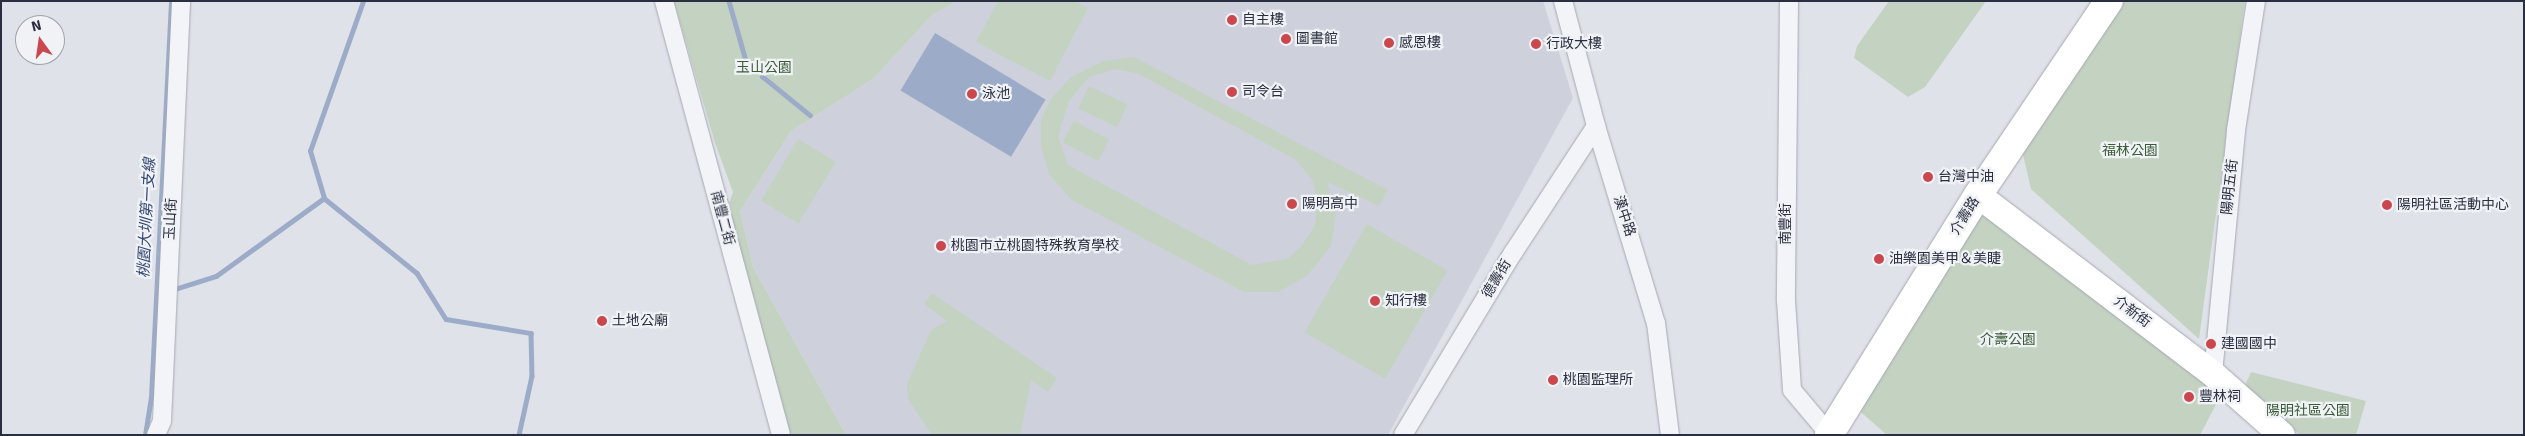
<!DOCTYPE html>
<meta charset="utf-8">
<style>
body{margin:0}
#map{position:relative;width:2525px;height:436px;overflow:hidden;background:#e0e2e9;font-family:Signika,"Noto Sans TC",sans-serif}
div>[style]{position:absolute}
.built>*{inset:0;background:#ced1db}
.green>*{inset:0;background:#c4d2c1;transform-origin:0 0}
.water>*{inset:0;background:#9cacc8;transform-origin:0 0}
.stream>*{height:4.5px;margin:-2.25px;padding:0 2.25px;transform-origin:2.25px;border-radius:2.25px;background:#9cacc8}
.roads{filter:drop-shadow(0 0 1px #a5a9b3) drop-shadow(0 0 1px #a5a9b3)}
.street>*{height:18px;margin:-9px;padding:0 9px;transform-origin:9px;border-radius:9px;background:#f3f4f7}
.secondary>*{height:26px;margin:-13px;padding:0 13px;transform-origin:13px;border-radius:13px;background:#fff}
.primary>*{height:28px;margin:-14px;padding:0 14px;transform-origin:14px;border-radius:14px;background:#fff}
.dots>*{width:14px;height:14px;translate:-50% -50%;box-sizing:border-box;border:2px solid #f0f2f6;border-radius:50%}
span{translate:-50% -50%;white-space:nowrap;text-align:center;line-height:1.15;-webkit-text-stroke:4.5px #f0f2f6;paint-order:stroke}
.poi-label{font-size:14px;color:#292f40}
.left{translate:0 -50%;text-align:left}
.park-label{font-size:14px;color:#395b37}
.street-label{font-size:14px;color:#292f40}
.water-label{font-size:15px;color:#344973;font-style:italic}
.frame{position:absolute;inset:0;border:2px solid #292f40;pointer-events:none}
.north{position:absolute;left:15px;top:15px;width:50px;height:50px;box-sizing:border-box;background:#f0f2f6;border:1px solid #a0a4ad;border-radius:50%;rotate:346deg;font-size:14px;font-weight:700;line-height:20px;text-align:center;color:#292f40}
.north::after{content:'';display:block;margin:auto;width:18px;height:22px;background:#ca484d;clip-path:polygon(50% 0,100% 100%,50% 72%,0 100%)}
</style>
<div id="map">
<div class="built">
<div style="clip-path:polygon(957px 1px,1543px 1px,1573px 98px,1388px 435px,846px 435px,753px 267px,740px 211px,791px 131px,873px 79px,931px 16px)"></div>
</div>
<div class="green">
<div style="clip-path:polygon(674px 1px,957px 1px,931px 16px,873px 79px,791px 131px,740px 211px,753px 267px,846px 435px,789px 435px,727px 209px,733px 192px,715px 143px)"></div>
<div style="clip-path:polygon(998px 1px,1075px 1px,1088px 8px,1050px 81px,976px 42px)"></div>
<div style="clip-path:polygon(1889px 1px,1986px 1px,1925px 87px,1908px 97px,1854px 58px,1857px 46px)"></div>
<div style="clip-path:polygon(2116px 1px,2245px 1px,2199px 339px,2031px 189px,2021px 146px)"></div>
<div style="clip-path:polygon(evenodd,1134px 57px,1388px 190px,1379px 206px,1327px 182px,1336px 214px,1331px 246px,1307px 276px,1278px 292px,1244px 292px,1072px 200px,1049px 174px,1041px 147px,1041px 120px,1051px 99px,1071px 77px,1103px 61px,1134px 57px,1115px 69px,1139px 74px,1296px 160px,1313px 181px,1317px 203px,1315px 225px,1301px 247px,1287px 259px,1252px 265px,1068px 165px,1058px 136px,1069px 101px,1089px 77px,1115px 69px)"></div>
<div style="left:1089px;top:86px;width:43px;height:25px;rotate:26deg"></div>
<div style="left:1074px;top:121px;width:40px;height:24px;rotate:28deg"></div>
<div style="left:798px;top:139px;width:44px;height:72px;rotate:31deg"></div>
<div style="clip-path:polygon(1986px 195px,2220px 397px,2200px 435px,1887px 435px,1854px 406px)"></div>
<div style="left:1367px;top:224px;width:93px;height:125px;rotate:30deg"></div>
<div style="clip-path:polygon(932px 293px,1057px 378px,1048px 392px,1031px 380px,1020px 435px,932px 435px,908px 399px,907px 384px,931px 330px,947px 321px,924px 304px)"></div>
<div style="clip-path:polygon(2251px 372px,2366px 401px,2356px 435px,2300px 435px,2244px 388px)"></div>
</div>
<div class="water">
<div style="left:935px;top:33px;width:129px;height:67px;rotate:31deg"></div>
</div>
<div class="stream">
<div style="left:729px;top:1px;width:66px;rotate:74.1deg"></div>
<div style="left:762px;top:76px;width:62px;rotate:39.1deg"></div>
<div style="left:324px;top:198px;width:49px;rotate:-106.6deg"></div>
<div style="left:310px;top:151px;width:159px;rotate:-70.5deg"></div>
<div style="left:172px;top:290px;width:46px;rotate:-17.7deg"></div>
<div style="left:216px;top:276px;width:133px;rotate:-35.8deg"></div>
<div style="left:324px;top:198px;width:119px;rotate:38.9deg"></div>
<div style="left:417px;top:273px;width:54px;rotate:57.8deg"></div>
<div style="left:446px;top:319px;width:86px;rotate:9.4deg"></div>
<div style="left:531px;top:333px;width:43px;rotate:88.7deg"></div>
<div style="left:532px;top:376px;width:60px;rotate:102.4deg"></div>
<div style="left:145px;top:435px;width:38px;rotate:-81deg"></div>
<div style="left:151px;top:397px;width:397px;rotate:-87.1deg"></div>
</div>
<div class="roads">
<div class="street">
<div style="left:664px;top:1px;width:449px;rotate:74.9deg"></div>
<div style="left:1563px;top:1px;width:129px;rotate:75.2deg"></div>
<div style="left:1596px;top:126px;width:206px;rotate:73.1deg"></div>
<div style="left:1656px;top:323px;width:113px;rotate:82.9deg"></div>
<div style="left:1789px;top:1px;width:300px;rotate:90.6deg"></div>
<div style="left:1786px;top:301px;width:89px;rotate:86.1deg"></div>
<div style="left:1792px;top:390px;width:57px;rotate:49.9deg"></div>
<div style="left:2213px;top:374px;width:245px;rotate:-84.6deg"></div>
<div style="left:2236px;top:130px;width:131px;rotate:-81.2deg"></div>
<div style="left:156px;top:435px;width:15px;rotate:-67deg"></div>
<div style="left:162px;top:421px;width:420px;rotate:-87.4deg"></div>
<div style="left:1403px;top:435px;width:213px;rotate:-58.9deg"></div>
<div style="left:1513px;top:253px;width:152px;rotate:-56.8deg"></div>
</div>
<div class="secondary">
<div style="left:1978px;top:195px;width:295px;rotate:37.3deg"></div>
<div style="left:2213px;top:374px;width:92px;rotate:41.5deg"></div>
</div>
<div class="primary">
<div style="left:1829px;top:435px;width:282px;rotate:-58.2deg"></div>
<div style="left:1978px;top:195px;width:234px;rotate:-56deg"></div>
</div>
</div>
<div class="dots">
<div style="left:1232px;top:20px;background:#ca484d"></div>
<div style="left:1286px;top:39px;background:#ca484d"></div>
<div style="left:1389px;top:43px;background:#ca484d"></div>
<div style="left:1536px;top:44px;background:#ca484d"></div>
<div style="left:1232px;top:92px;background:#ca484d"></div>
<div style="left:972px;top:94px;background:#ca484d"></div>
<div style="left:1928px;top:177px;background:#ca484d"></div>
<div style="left:1292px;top:204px;background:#ca484d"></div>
<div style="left:2387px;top:205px;background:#ca484d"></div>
<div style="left:941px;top:246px;background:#ca484d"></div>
<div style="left:1879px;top:259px;background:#ca484d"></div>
<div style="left:1375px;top:301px;background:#ca484d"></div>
<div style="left:602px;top:321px;background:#ca484d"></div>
<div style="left:2211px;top:344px;background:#ca484d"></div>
<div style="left:1553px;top:380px;background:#ca484d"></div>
<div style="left:2189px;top:397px;background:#ca484d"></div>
</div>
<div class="poi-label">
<span class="left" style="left:1242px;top:20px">自主樓</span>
<span class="left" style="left:1296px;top:39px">圖書館</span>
<span class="left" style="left:1399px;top:43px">感恩樓</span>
<span class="left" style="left:1546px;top:44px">行政大樓</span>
<span class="left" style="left:1242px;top:92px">司令台</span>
<span class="left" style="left:982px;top:94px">泳池</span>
<span class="left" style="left:1938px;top:177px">台灣中油</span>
<span class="left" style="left:1302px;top:204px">陽明高中</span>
<span class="left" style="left:2397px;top:205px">陽明社區活動中心</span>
<span class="left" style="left:951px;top:246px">桃園市立桃園特殊教育學校</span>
<span class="left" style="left:1889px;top:259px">油樂園美甲＆美睫</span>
<span class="left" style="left:1385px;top:301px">知行樓</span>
<span class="left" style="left:612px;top:321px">土地公廟</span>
<span class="left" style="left:2221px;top:344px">建國國中</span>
<span class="left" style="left:1563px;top:380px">桃園監理所</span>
<span class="left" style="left:2199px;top:397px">豐林祠</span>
</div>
<div class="park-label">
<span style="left:764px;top:68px">玉山公園</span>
<span style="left:2130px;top:151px">福林公園</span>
<span style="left:2008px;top:340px">介壽公園</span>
<span style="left:2308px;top:411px">陽明社區公園</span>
</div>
<div class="street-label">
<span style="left:2230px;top:187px;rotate:-84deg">陽明五街</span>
<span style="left:1624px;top:216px;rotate:72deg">漢中路</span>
<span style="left:1965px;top:216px;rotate:-58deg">介壽路</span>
<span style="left:722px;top:218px;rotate:75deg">南豐二街</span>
<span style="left:171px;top:219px;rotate:-87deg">玉山街</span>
<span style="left:1786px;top:224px;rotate:-90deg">南豐街</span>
<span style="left:1497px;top:279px;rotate:-59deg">德壽街</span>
<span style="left:2132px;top:312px;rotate:37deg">介新街</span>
</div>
<div class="water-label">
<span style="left:147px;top:218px;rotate:-87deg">桃園大圳第一支線</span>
</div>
<div class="frame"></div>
<div class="north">N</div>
</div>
